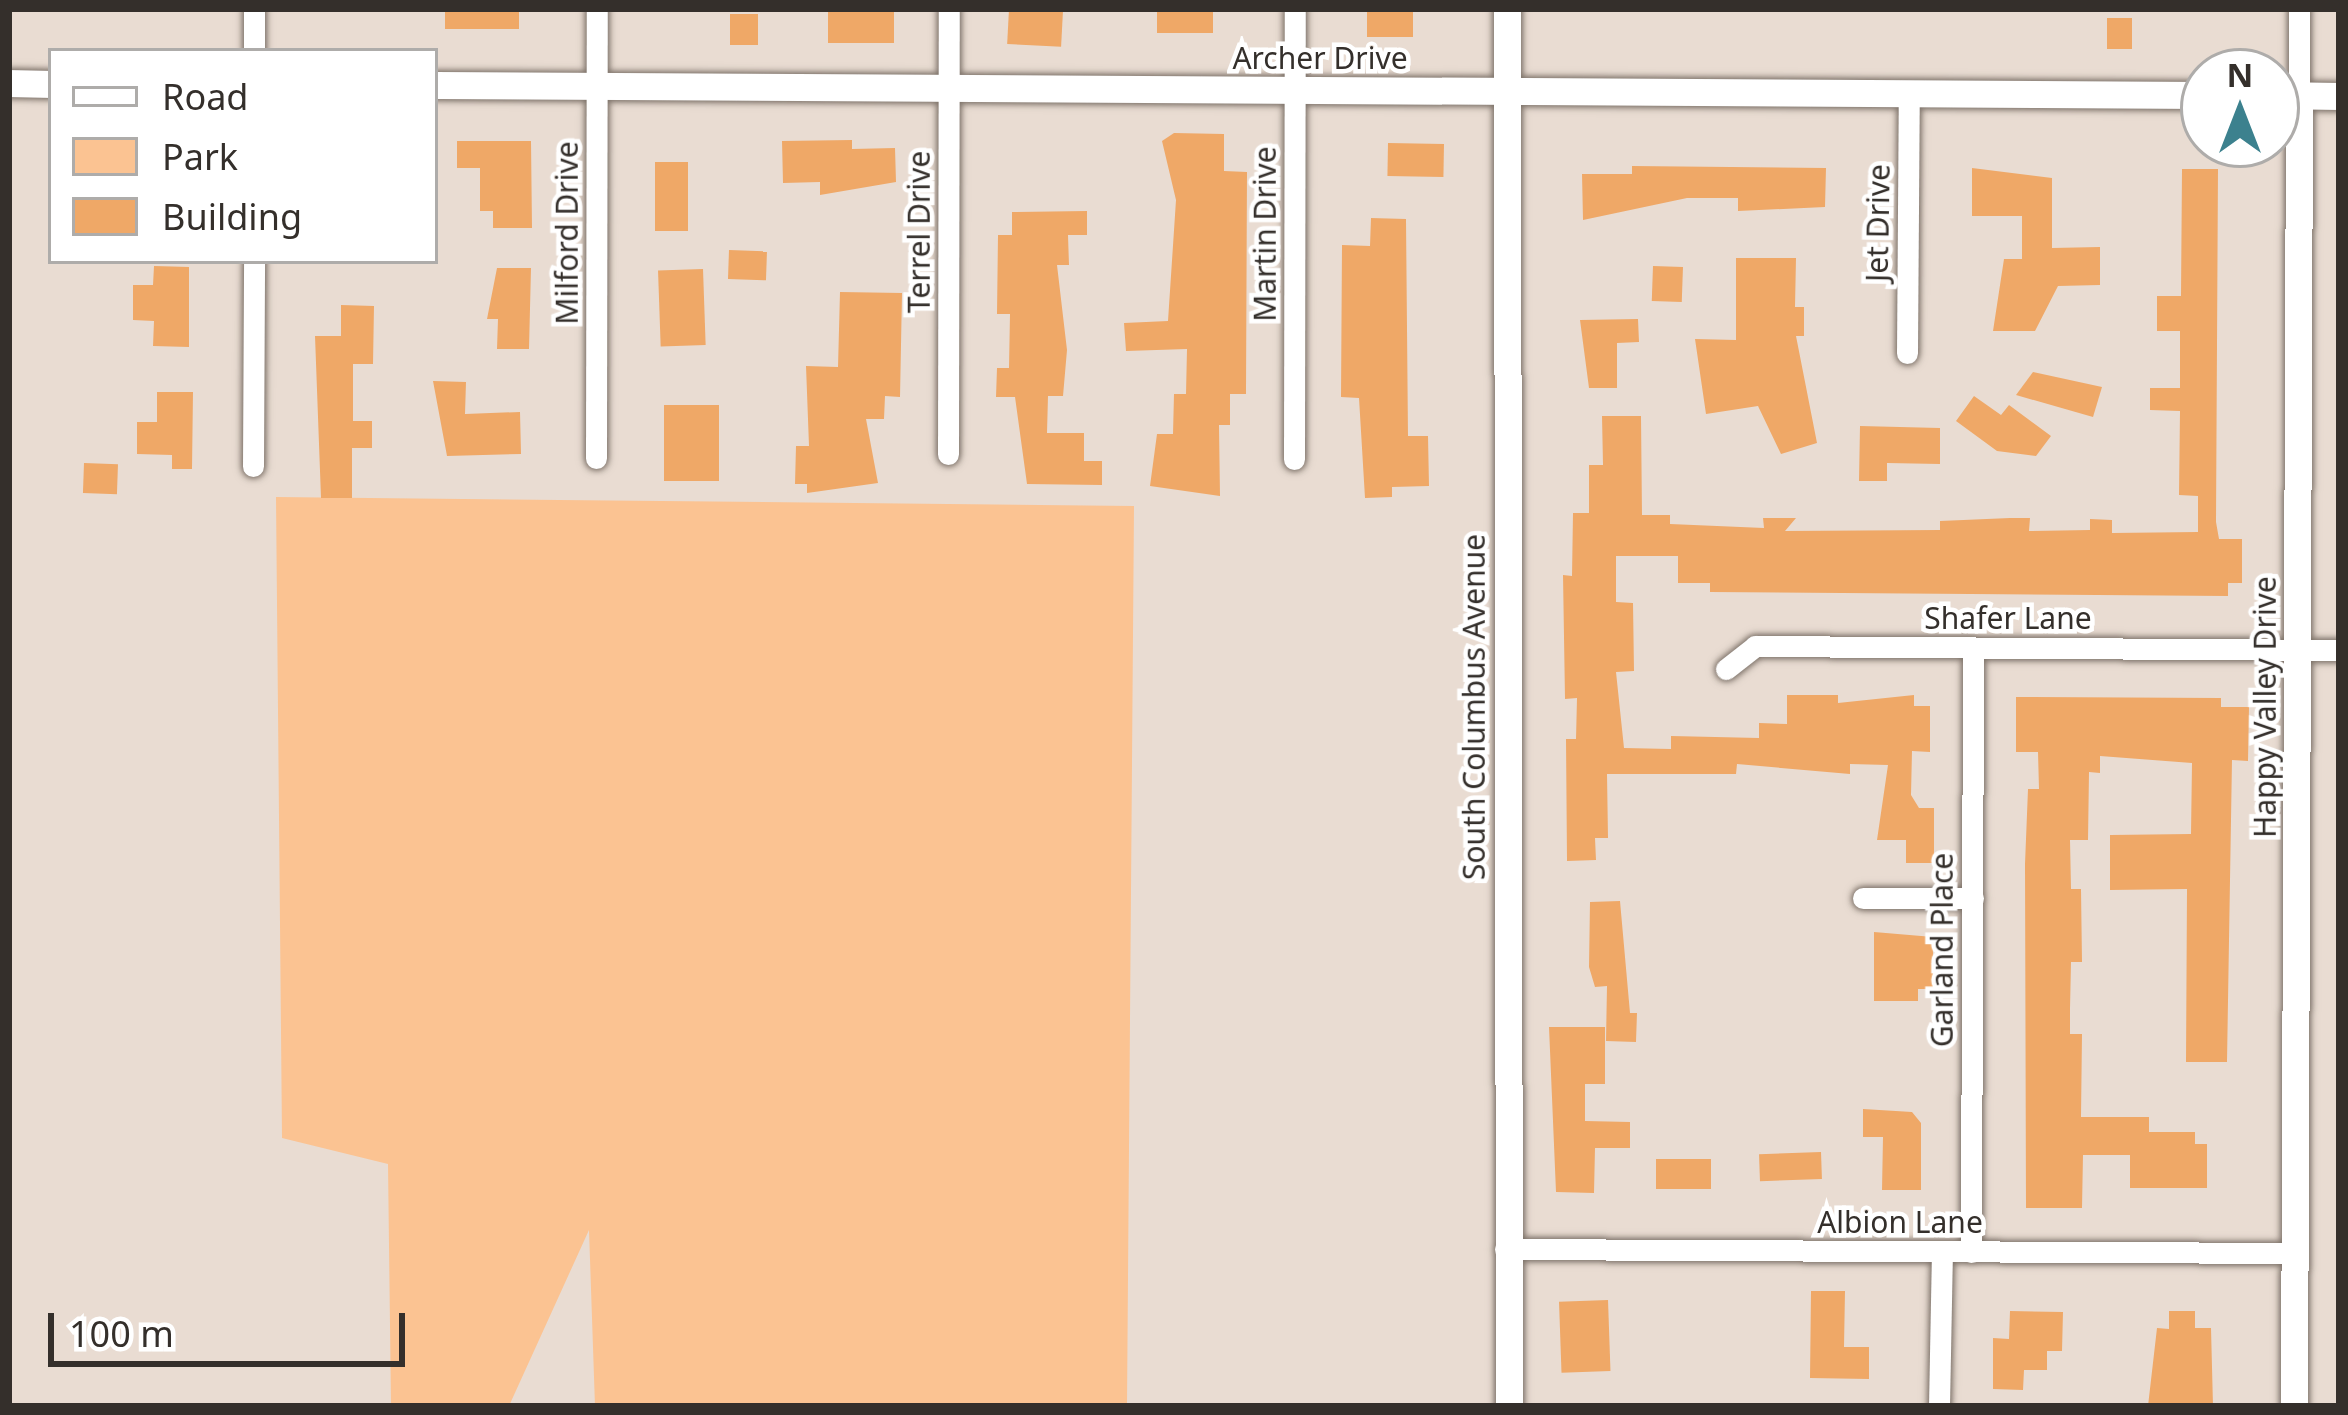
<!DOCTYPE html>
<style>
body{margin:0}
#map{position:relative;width:2348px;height:1415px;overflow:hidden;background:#e9dcd2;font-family:"Noto Sans",sans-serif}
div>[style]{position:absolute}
.green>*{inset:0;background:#fbc392}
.building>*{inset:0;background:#efa867;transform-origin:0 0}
.roads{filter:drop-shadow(0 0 3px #7e736a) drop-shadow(0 0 3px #7e736a)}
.street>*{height:21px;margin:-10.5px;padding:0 10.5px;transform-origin:10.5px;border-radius:10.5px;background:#fff}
.secondary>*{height:27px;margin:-13.5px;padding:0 13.5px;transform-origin:13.5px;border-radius:13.5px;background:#fff}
span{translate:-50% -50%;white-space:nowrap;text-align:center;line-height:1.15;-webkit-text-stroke:9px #fff;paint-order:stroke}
.street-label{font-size:30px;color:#342f2b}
.frame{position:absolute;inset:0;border:12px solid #342f2b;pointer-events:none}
.legend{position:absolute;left:48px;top:48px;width:390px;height:216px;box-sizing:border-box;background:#fff;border:3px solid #aeacaa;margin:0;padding:15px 21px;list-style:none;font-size:36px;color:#342f2b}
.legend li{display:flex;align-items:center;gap:24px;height:60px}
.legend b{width:60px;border:3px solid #aeacaa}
.north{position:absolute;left:2180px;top:48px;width:120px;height:120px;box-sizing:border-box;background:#fff;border:3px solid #aeacaa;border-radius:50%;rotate:0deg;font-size:33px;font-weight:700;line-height:48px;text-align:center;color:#342f2b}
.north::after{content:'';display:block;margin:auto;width:42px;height:54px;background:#3c818e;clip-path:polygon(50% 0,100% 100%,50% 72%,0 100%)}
.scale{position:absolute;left:48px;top:1313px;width:357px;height:54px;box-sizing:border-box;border:6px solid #342f2b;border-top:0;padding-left:15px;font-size:36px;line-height:42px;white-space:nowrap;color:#342f2b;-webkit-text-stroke:9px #fff;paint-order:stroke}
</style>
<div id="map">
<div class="green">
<div style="clip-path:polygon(276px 497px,1134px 506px,1127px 1406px,595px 1406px,589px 1230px,509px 1406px,391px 1406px,388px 1164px,282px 1138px)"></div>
</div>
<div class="building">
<div style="left:445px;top:9px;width:74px;height:20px"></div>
<div style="left:828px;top:9px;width:66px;height:34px"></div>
<div style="left:1009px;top:9px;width:54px;height:35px;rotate:3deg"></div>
<div style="left:1157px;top:9px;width:56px;height:24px"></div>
<div style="left:1367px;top:9px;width:46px;height:28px"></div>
<div style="left:730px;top:14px;width:28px;height:31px"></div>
<div style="left:2107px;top:18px;width:25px;height:31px"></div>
<div style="clip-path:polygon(1174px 133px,1224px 134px,1224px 171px,1247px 172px,1246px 394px,1230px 394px,1230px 425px,1219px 425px,1220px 496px,1150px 486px,1157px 434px,1173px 434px,1174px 394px,1186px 394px,1187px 349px,1126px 351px,1124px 323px,1168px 321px,1176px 200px,1162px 141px)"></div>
<div style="clip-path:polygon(852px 140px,852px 149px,895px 148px,896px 182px,820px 195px,820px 182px,783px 183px,782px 141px)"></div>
<div style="clip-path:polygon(457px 141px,531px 141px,532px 228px,493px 228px,493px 211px,480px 211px,480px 168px,457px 168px)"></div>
<div style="left:1388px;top:143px;width:56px;height:33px;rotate:1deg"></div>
<div style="left:655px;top:162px;width:33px;height:69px"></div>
<div style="clip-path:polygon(1632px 166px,1826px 168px,1825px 207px,1738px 211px,1738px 198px,1687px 198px,1583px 220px,1582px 174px,1632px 174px)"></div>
<div style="clip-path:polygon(1972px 168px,2052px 178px,2052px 248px,2100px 247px,2100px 285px,2058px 286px,2035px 331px,1993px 331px,2004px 259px,2022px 259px,2022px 216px,1972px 216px)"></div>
<div style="clip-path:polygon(2182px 169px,2218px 169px,2216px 522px,2219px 539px,2242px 539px,2242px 583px,2228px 583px,2228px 596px,1710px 592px,1710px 583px,1678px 583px,1678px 556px,1616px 556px,1616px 602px,1633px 603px,1634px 671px,1616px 672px,1624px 748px,1671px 749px,1671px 736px,1759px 738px,1759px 723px,1787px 724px,1787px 695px,1838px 695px,1838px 703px,1914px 695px,1914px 706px,1930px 706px,1930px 752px,1912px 751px,1911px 795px,1919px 808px,1934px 808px,1934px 863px,1906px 863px,1906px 840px,1877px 840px,1888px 765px,1850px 764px,1850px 774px,1737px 764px,1736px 774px,1607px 774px,1608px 838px,1595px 838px,1596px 860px,1567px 861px,1566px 739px,1576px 739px,1577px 698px,1565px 699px,1563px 575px,1572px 576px,1573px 513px,1589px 513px,1589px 465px,1603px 465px,1602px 416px,1641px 416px,1642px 515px,1670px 515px,1670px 524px,1764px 528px,1763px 518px,1796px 518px,1785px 531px,1940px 530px,1940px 521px,2010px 518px,2030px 518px,2029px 531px,2090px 530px,2090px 519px,2112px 520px,2112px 533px,2198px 532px,2198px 496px,2179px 495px,2180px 411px,2150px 410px,2150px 388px,2180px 388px,2180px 331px,2157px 331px,2157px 296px,2181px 296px)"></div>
<div style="clip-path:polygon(1087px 211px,1087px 235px,1068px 235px,1069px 265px,1057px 265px,1067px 350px,1063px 396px,1048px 396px,1047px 433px,1084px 433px,1084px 461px,1102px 461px,1102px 485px,1027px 484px,1015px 397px,996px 397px,997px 368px,1009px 368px,1010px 314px,997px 314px,998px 235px,1012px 235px,1012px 212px)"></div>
<div style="clip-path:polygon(1371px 218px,1406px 219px,1408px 436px,1428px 436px,1429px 486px,1392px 487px,1392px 497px,1365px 498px,1359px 398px,1341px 397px,1342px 245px,1370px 246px)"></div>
<div style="left:729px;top:250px;width:38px;height:29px;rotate:2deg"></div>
<div style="clip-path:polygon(1736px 258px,1796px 258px,1795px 307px,1804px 307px,1804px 336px,1796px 336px,1817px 443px,1781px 454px,1758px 406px,1706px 414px,1695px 339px,1736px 340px)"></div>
<div style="clip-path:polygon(154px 266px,189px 267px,189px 347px,153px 346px,154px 321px,133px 320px,133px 285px,153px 285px)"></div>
<div style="left:1653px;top:266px;width:30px;height:35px;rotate:2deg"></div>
<div style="clip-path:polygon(497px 268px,531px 268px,529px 349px,497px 349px,498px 319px,487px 319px)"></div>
<div style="left:703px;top:269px;width:76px;height:45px;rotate:88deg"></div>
<div style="clip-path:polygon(840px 292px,902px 293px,900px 397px,885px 396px,884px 419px,866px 419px,878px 483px,807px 493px,807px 484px,795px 484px,796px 446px,809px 446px,806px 366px,838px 367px)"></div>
<div style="clip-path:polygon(341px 305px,374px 306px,373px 364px,353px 364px,353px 421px,372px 421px,372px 448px,352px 448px,352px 498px,321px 498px,315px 336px,341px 336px)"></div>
<div style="clip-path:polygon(1638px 319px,1639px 342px,1617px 343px,1617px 388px,1589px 388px,1580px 320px)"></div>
<div style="clip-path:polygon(2033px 372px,2102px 387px,2093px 417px,2016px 395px)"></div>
<div style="clip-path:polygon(433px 381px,466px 382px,465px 414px,520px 412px,521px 454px,447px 456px)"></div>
<div style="clip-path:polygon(157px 392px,193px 392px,192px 469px,172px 469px,172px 455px,137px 454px,137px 422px,157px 422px)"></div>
<div style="clip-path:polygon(1974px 396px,2001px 415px,2009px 405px,2051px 436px,2036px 456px,1997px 451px,1956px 421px)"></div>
<div style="left:664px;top:405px;width:55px;height:76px"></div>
<div style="clip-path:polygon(1860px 426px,1940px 428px,1940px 464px,1887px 463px,1887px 481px,1859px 481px)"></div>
<div style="left:84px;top:463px;width:34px;height:30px;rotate:2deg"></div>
<div style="clip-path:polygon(2016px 697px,2221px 698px,2221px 707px,2249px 707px,2248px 761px,2232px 760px,2227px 1062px,2186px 1062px,2187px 889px,2110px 890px,2110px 835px,2191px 834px,2192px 763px,2100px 756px,2100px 773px,2089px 772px,2088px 840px,2070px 840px,2071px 889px,2081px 889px,2082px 962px,2071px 962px,2070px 1009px,2070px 1034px,2082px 1034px,2081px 1117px,2149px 1117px,2149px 1132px,2195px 1132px,2195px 1144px,2207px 1144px,2207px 1188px,2130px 1188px,2130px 1155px,2083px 1155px,2082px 1208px,2026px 1208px,2025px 864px,2028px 789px,2039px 789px,2038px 752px,2016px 752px)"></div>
<div style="clip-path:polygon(1620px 901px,1630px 1013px,1637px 1013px,1636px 1042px,1606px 1041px,1607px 986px,1595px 987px,1589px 967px,1590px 902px)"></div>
<div style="clip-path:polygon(1874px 932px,1933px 937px,1933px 989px,1918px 989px,1918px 1001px,1874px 1001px)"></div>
<div style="clip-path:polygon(1549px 1027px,1605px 1027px,1605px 1084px,1585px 1084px,1585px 1121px,1630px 1122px,1630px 1148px,1595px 1148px,1594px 1193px,1556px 1192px)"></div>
<div style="clip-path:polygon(1863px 1109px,1912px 1112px,1921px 1123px,1921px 1190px,1882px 1190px,1883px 1137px,1863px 1137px)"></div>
<div style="left:1821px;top:1152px;width:27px;height:62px;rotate:88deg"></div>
<div style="left:1656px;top:1159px;width:55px;height:30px"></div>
<div style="clip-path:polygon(1811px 1291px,1845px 1291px,1844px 1347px,1869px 1347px,1869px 1379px,1810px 1378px)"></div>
<div style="left:1608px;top:1300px;width:71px;height:49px;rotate:88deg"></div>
<div style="clip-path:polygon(2010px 1311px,2063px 1312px,2062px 1351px,2047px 1351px,2047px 1370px,2024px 1370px,2023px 1390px,1993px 1389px,1993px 1338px,2009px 1339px)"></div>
<div style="clip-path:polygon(2169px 1311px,2195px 1311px,2195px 1328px,2211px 1328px,2213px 1406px,2148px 1406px,2157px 1328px,2169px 1329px)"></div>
</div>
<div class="roads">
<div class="street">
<div style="left:254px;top:9px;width:42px;rotate:90deg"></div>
<div style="left:2299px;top:95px;width:86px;rotate:-90deg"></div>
<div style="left:1907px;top:353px;width:258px;rotate:-89.6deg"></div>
<div style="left:948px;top:454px;width:445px;rotate:-89.9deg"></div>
<div style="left:596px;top:458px;width:449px;rotate:-89.9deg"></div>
<div style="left:1294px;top:459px;width:450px;rotate:-89.9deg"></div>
<div style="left:253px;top:466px;width:205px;rotate:-89.7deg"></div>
<div style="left:1726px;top:669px;width:37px;rotate:-38deg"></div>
<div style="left:1755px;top:646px;width:584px;rotate:0.39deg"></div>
<div style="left:1863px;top:898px;width:110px"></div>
<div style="left:1505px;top:1249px;width:789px;rotate:0.29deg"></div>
<div style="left:1971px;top:1252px;width:604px;rotate:-89.81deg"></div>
<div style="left:1939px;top:1406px;width:154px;rotate:-88.9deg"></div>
</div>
<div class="secondary">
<div style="left:1507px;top:9px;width:1397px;rotate:89.92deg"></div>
<div style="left:9px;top:83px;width:42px;rotate:1.4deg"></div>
<div style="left:435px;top:85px;width:1769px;rotate:0.32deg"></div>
<div style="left:2276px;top:95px;width:63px;rotate:0.9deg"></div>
<div style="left:2294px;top:1406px;width:1311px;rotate:-89.78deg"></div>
</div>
</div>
<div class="street-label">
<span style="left:1320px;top:58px">Archer Drive</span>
<span style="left:1878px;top:223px;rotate:-89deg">Jet Drive</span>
<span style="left:919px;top:232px;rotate:-90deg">Terrel Drive</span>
<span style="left:567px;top:233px;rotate:-90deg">Milford Drive</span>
<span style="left:1265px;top:234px;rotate:-90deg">Martin Drive</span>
<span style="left:2008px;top:618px">Shafer Lane</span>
<span style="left:1474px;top:707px;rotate:-90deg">South Columbus Avenue</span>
<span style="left:2265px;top:707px;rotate:-90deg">Happy Valley Drive</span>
<span style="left:1942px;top:950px;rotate:-90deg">Garland Place</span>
<span style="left:1900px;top:1222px">Albion Lane</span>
</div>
<div class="frame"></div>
<ul class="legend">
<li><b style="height:15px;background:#fff"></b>Road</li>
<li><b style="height:33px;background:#fbc392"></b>Park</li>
<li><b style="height:33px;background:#efa867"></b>Building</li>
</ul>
<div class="north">N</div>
<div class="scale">100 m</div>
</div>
